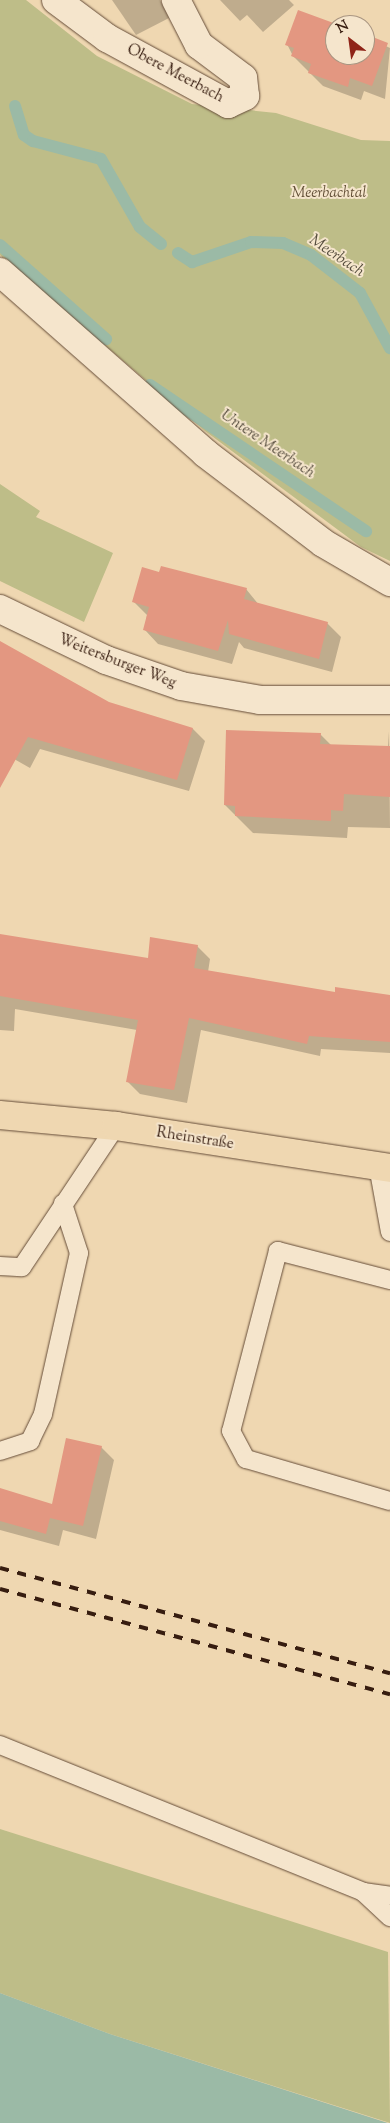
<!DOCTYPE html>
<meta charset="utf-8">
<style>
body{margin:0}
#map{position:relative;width:390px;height:2123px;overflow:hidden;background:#efd7b1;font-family:"Sorts Mill Goudy",serif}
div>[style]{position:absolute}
.green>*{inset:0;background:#bebd88}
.water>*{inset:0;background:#9bbaa6}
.shadow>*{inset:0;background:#0003}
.stream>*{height:12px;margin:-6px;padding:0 6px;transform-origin:6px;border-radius:6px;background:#9bbaa6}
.building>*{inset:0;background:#e39781}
.roads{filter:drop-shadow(0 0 1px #654c38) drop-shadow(0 0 1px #654c38)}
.lane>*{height:18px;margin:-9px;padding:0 9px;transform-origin:9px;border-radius:9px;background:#f5e5cc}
.street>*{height:28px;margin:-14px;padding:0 14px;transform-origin:14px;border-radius:14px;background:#f5e5cc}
.secondary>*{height:28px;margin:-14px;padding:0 14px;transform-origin:14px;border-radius:14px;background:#f5e5cc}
.primary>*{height:28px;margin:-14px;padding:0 14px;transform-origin:14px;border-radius:14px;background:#efd7b1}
.rail>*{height:4px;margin-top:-2px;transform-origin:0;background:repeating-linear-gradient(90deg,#371d10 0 9px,transparent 0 18px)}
span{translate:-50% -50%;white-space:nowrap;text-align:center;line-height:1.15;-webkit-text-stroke:4px #f5e5cc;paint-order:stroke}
.street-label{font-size:15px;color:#371d10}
.park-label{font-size:15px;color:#604d34;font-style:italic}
.water-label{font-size:16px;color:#554c3d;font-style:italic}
.north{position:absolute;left:325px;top:15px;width:50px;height:50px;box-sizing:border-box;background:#f5e5cc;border:1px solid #a99581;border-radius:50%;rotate:330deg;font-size:14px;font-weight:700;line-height:20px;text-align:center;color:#371d10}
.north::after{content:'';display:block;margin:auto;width:18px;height:22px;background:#8f2418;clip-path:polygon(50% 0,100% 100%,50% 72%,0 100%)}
</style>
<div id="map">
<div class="green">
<div style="clip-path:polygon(0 0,26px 0,97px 56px,192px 104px,276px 113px,361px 140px,390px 141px,390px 561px,361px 547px,205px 431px,0 255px)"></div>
<div style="clip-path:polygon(0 484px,40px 511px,36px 517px,113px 553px,84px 622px,0 581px)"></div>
<div style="clip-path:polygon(0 1829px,388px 1952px,390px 2123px,110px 2034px,0 1993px)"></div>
</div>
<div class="water">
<div style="clip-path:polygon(0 1993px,110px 2034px,388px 2123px,0 2123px)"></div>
</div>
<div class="shadow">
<div style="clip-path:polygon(112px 0,160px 0,169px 18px,136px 35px)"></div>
<div style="clip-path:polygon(220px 0,289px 0,294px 5px,263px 32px,247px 15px,240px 21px)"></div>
<div style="clip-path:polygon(335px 25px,335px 55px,365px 55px,365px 36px,390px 48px,385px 99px,364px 91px,361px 100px,323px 86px,293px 56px,287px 44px)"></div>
<div style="clip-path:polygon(160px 573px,246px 589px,259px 605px,327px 623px,341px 637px,332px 672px,244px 648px,239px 642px,232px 664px,158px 644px,145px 630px,147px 615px,133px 601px)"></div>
<div style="clip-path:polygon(0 642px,109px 703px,193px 729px,205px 741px,189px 791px,40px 749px,30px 768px,0 751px)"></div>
<div style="clip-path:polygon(389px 731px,390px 828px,348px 827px,347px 838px,253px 833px,225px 805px,320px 734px,331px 745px,388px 747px)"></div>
<div style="clip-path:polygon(0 937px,149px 960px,197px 946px,210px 959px,208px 972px,336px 993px,390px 996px,390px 1053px,321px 1049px,320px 1056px,201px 1030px,187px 1103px,140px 1094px,127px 1081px,137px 1030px,15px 1009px,14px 1031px,0 1030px)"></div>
<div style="clip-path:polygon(101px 1447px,114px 1460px,96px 1539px,63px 1530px,59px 1546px,0 1530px,0 1489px,53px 1506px)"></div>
</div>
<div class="stream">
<div style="left:15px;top:106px;width:30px;rotate:73deg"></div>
<div style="left:24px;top:135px;width:11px;rotate:34deg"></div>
<div style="left:33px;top:141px;width:70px;rotate:14.8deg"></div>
<div style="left:101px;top:159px;width:78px;rotate:60.2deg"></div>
<div style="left:140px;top:227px;width:27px;rotate:39deg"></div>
<div style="left:0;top:245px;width:142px;rotate:41.6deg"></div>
<div style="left:178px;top:253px;width:17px;rotate:33deg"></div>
<div style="left:192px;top:262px;width:62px;rotate:-18.7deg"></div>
<div style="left:251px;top:242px;width:32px;rotate:2deg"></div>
<div style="left:283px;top:243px;width:30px;rotate:23deg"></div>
<div style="left:311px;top:255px;width:62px;rotate:37.8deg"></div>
<div style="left:360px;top:293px;width:63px;rotate:61.4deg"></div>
<div style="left:150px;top:385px;width:261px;rotate:34.1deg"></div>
</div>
<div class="building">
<div style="clip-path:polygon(298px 10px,339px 25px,335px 25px,335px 55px,365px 55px,365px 34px,388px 43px,372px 86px,350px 78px,348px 87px,308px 73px,311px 64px,291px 56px,294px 48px,285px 45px)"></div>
<div style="clip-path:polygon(161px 566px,247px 588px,244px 599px,328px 622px,319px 659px,229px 634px,228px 620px,218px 651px,143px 630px,149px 607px,132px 602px,142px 567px,159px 572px)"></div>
<div style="clip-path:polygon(0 641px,109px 702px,193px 728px,177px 780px,28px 737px,0 788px)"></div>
<div style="clip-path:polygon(226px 730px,321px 733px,320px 744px,390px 746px,390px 797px,344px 794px,343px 811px,331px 810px,331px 821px,235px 816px,235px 806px,224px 805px)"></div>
<div style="clip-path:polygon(0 934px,148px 958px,150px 937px,198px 945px,194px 968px,335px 992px,335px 987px,390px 995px,390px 1042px,309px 1036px,307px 1044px,189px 1018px,174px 1090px,126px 1082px,138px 1020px,0 996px)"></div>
<div style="clip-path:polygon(66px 1438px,102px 1446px,83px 1526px,50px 1518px,46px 1534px,0 1521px,0 1488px,52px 1504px)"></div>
</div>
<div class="roads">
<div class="lane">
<div style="left:378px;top:1166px;width:67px;rotate:79.7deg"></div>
<div style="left:0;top:1266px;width:22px;rotate:3deg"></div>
<div style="left:22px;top:1267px;width:169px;rotate:-56.3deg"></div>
<div style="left:390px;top:1280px;width:116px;rotate:-165.5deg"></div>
<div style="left:278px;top:1251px;width:186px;rotate:104.6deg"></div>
<div style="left:231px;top:1431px;width:32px;rotate:62deg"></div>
<div style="left:246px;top:1459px;width:150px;rotate:16.3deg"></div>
<div style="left:0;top:1451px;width:32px;rotate:-18deg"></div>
<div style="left:30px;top:1441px;width:30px;rotate:-64deg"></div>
<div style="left:43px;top:1414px;width:165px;rotate:-77.4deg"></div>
<div style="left:79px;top:1253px;width:52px;rotate:-108.1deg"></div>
<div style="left:0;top:1745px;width:392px;rotate:22deg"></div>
<div style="left:363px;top:1892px;width:27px;rotate:8deg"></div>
<div style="left:363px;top:1892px;width:37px;rotate:43deg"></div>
</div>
<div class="street">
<div style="left:56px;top:0;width:64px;rotate:36.7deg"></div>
<div style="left:107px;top:38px;width:138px;rotate:28.6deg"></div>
<div style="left:228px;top:104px;width:19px;rotate:-25deg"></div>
<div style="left:245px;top:96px;width:18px;rotate:-96deg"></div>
<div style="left:243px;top:78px;width:55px;rotate:-143.1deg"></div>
<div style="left:199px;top:45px;width:51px;rotate:-117.1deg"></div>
<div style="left:0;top:272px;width:273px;rotate:41.4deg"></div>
<div style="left:205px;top:453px;width:148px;rotate:37.3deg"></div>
<div style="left:323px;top:543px;width:78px;rotate:30.2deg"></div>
</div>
<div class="secondary">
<div style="left:0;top:609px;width:118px;rotate:25.7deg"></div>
<div style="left:106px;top:660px;width:79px;rotate:19.1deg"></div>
<div style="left:181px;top:686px;width:80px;rotate:10deg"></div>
<div style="left:260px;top:700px;width:130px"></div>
</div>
<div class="primary">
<div style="left:0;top:1115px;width:117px;rotate:5.4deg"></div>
<div style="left:116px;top:1126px;width:277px;rotate:8.7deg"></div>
</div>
</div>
<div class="rail">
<div style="left:0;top:1568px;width:404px;rotate:15.1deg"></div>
<div style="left:0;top:1589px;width:404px;rotate:15.1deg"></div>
</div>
<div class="street-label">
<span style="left:175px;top:74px;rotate:28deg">Obere Meerbach</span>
<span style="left:117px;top:662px;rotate:21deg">Weitersburger Weg</span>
<span style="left:195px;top:1139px;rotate:9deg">Rheinstraße</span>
</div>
<div class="park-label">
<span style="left:329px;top:194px">Meerbachtal</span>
</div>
<div class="water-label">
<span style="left:336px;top:257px;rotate:34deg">Meerbach</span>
<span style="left:267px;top:445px;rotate:34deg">Untere Meerbach</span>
</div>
<div class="north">N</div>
</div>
